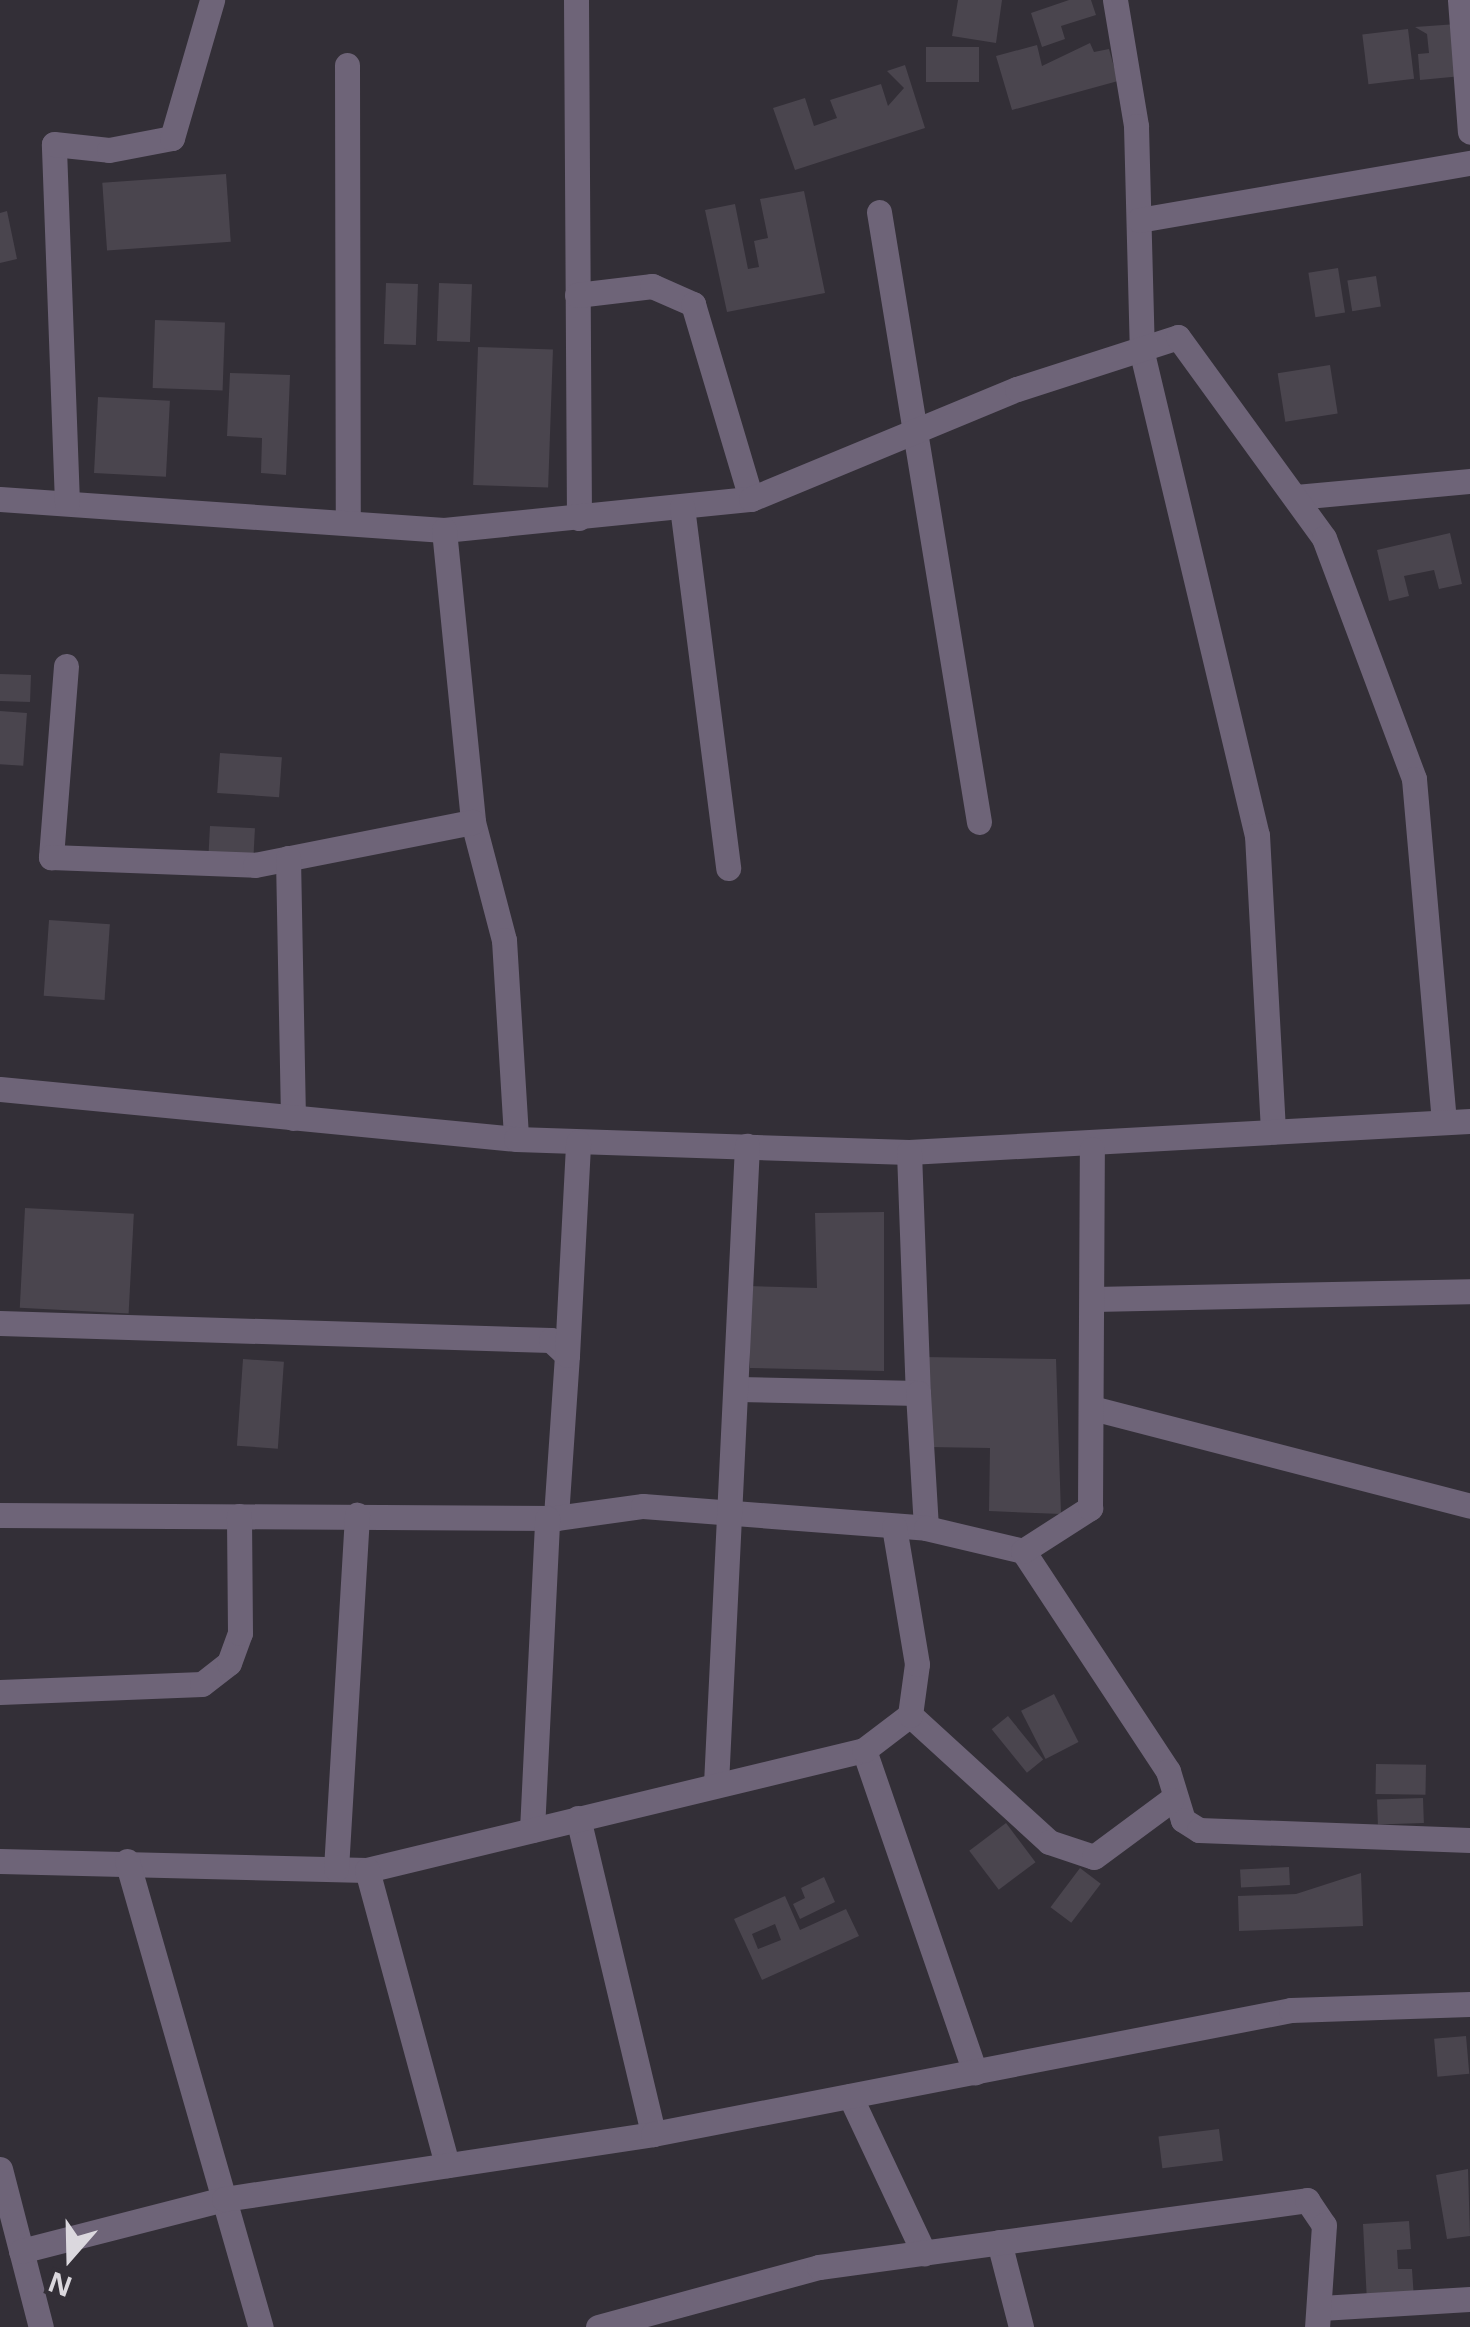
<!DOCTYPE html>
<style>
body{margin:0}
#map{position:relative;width:1470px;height:2327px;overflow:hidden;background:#332f37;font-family:"Open Sans",sans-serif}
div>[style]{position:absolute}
.building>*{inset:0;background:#4a454e;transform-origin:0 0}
.street>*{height:25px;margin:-12.5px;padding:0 12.5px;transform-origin:12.5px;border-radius:12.5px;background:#6e6478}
span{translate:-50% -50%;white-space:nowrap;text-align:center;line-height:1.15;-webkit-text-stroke:8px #332f37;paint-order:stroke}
.north{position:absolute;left:20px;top:2207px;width:100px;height:100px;-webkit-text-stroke:8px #332f37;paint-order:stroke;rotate:200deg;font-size:28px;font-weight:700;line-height:40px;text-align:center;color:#dbd8de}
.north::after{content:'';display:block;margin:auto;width:35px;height:45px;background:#dbd8de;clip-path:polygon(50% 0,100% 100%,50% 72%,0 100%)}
</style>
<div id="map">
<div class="building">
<div style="clip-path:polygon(958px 0,1002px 0,996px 43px,952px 36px)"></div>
<div style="clip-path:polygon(1069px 0,1091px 0,1096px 15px,1061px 26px,1065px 39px,1042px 47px,1031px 13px)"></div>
<div style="clip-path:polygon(1457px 24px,1462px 76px,1420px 80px,1418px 54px,1429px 53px,1427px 34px,1415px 27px)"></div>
<div style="left:1408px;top:29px;width:50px;height:46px;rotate:83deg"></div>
<div style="clip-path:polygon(1090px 43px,1094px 52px,1109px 49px,1118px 81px,1012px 110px,996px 56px,1037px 45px,1042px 66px)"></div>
<div style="left:926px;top:47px;width:53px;height:35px"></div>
<div style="clip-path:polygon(905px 65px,925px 128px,795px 170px,773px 108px,805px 98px,814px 126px,837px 118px,830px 100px,881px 84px,888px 106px,904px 88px,887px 71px)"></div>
<div style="left:226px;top:174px;width:68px;height:124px;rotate:86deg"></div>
<div style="clip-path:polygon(804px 191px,825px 293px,727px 312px,705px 210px,735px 204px,748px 269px,759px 267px,754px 241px,768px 238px,760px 199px)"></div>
<div style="clip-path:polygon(7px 211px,17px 259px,0 263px,0 213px)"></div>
<div style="left:1338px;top:268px;width:45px;height:30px;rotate:81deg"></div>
<div style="left:1376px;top:276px;width:31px;height:29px;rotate:81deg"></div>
<div style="left:386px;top:283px;width:32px;height:61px;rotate:2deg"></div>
<div style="left:439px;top:283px;width:33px;height:58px;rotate:2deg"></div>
<div style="left:155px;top:320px;width:70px;height:68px;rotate:2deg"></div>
<div style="left:478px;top:347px;width:75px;height:138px;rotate:2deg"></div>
<div style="left:1330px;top:365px;width:49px;height:53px;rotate:81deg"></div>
<div style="clip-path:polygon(230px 373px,290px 375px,286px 475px,261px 473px,262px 438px,227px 436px)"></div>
<div style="left:98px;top:397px;width:72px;height:76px;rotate:3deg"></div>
<div style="clip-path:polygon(1450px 533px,1462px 584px,1439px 589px,1434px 570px,1404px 576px,1409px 596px,1389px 601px,1377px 550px)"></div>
<div style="left:0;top:674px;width:31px;height:27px;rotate:2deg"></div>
<div style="left:0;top:711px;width:27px;height:53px;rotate:4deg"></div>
<div style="left:220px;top:753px;width:62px;height:40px;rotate:4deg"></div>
<div style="left:210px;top:826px;width:45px;height:28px;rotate:3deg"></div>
<div style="left:49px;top:920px;width:61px;height:76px;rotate:4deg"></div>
<div style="left:25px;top:1208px;width:109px;height:100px;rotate:3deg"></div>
<div style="clip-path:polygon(884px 1212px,884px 1371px,750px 1368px,748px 1286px,817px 1288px,815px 1213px)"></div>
<div style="clip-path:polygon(924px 1357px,1056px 1359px,1061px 1514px,989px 1511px,990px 1448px,929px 1447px)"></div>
<div style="left:243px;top:1359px;width:41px;height:87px;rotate:4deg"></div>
<div style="left:1054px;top:1694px;width:54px;height:37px;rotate:63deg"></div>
<div style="left:1008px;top:1716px;width:56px;height:21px;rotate:51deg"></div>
<div style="left:1376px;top:1764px;width:50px;height:30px;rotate:1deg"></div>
<div style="left:1423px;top:1798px;width:25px;height:46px;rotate:88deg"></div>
<div style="left:1006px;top:1823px;width:49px;height:46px;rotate:53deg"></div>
<div style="left:1289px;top:1867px;width:18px;height:49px;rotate:87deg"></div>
<div style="left:1080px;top:1868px;width:26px;height:49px;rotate:37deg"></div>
<div style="clip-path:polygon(1361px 1873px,1363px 1926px,1239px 1931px,1238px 1896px,1296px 1894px)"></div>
<div style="clip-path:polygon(824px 1877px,835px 1902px,800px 1919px,793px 1904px,805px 1898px,801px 1888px)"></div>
<div style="clip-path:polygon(evenodd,785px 1896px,800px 1930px,846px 1909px,859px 1936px,762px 1980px,734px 1919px,785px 1896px,775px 1924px,781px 1940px,758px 1949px,752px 1934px,775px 1924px)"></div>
<div style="left:1466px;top:2036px;width:38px;height:32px;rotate:85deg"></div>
<div style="left:1219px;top:2129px;width:32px;height:61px;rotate:83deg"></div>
<div style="clip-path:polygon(1468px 2169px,1470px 2236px,1447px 2239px,1436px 2175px)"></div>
<div style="clip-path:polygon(1409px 2221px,1411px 2249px,1397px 2250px,1398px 2269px,1412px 2269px,1414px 2299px,1367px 2302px,1363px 2224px)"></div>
</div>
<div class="street">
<div style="left:576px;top:0;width:518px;rotate:89.67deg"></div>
<div style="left:1115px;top:0;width:128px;rotate:80.5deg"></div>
<div style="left:1136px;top:126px;width:227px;rotate:88.5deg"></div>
<div style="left:1142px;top:353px;width:496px;rotate:76.6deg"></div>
<div style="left:1257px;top:835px;width:297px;rotate:86.9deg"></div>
<div style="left:1460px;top:0;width:132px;rotate:85.7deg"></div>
<div style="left:347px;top:65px;width:455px;rotate:89.9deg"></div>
<div style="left:879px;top:212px;width:618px;rotate:80.69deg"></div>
<div style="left:1139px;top:220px;width:336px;rotate:-9.8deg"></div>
<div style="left:577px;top:295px;width:76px;rotate:-6.8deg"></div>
<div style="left:652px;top:286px;width:45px;rotate:23.7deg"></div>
<div style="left:693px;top:304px;width:203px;rotate:73.4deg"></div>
<div style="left:1296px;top:497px;width:175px;rotate:-5.3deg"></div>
<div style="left:0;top:499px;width:445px;rotate:4deg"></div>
<div style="left:444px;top:530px;width:309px;rotate:-5.8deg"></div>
<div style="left:751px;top:499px;width:288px;rotate:-22.5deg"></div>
<div style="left:1017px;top:389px;width:169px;rotate:-17.9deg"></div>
<div style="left:1178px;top:337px;width:248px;rotate:54deg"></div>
<div style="left:1324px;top:538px;width:257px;rotate:69.5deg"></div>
<div style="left:1414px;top:779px;width:344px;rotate:85deg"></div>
<div style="left:67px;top:503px;width:359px;rotate:-92.1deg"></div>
<div style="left:54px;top:144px;width:55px;rotate:6.2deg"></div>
<div style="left:109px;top:150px;width:64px;rotate:-10.8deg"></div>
<div style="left:172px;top:138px;width:144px;rotate:-73.8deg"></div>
<div style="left:682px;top:507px;width:364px;rotate:82.7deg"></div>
<div style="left:444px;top:530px;width:293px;rotate:84.3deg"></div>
<div style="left:473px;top:822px;width:122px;rotate:75.3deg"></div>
<div style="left:504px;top:940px;width:199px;rotate:86.5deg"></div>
<div style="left:66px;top:666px;width:192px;rotate:94.5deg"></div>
<div style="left:51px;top:857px;width:204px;rotate:2.2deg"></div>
<div style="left:255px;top:865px;width:222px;rotate:-11.2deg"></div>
<div style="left:288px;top:858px;width:260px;rotate:88.9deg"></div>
<div style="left:0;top:1089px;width:518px;rotate:5.53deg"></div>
<div style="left:516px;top:1139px;width:393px;rotate:1.9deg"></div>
<div style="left:909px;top:1152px;width:562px;rotate:-3.16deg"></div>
<div style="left:909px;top:1152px;width:241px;rotate:87.9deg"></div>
<div style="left:1094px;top:1299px;width:376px;rotate:-1.2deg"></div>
<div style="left:0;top:1323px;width:551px;rotate:1.77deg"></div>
<div style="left:551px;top:1340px;width:22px;rotate:43deg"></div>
<div style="left:567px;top:1355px;width:163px;rotate:93.9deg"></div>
<div style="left:567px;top:1355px;width:213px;rotate:-87deg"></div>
<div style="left:738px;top:1389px;width:180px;rotate:1.3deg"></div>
<div style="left:918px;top:1393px;width:135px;rotate:86.6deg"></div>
<div style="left:1096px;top:1409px;width:386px;rotate:14.5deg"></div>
<div style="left:0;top:1515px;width:556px;rotate:0.31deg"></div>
<div style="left:556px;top:1518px;width:88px;rotate:-7.9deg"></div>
<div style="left:643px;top:1506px;width:284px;rotate:4.4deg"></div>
<div style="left:926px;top:1528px;width:100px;rotate:13.3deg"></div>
<div style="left:1023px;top:1551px;width:263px;rotate:56.6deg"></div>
<div style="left:1168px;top:1771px;width:51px;rotate:73deg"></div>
<div style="left:1183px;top:1820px;width:19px;rotate:32deg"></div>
<div style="left:1199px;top:1830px;width:271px;rotate:2.1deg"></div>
<div style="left:1023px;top:1551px;width:80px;rotate:-32.7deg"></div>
<div style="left:1090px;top:1508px;width:359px;rotate:-89.7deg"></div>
<div style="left:0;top:1692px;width:202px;rotate:-2.3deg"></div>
<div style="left:202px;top:1684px;width:34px;rotate:-38deg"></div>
<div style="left:229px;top:1663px;width:32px;rotate:-70deg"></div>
<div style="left:240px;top:1633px;width:117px;rotate:-90.5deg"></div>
<div style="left:910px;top:1715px;width:188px;rotate:42.4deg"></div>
<div style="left:1049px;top:1842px;width:47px;rotate:18.4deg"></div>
<div style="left:1094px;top:1857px;width:96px;rotate:-36.5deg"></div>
<div style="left:864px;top:1750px;width:341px;rotate:71deg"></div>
<div style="left:716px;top:1784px;width:639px;rotate:-87.22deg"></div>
<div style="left:578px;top:1818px;width:325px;rotate:76.6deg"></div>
<div style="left:532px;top:1830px;width:312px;rotate:-87.2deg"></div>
<div style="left:0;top:1861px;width:367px;rotate:1.4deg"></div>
<div style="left:367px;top:1870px;width:511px;rotate:-13.57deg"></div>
<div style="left:864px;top:1750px;width:58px;rotate:-37.3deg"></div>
<div style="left:910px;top:1715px;width:51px;rotate:-82.2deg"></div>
<div style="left:917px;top:1664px;width:139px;rotate:-99.5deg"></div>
<div style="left:127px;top:1861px;width:485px;rotate:74deg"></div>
<div style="left:336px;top:1869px;width:355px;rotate:-86.6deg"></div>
<div style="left:367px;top:1870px;width:306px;rotate:74.8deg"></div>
<div style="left:850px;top:2096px;width:174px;rotate:64.8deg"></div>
<div style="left:0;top:2169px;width:163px;rotate:75.5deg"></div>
<div style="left:999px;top:2242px;width:88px;rotate:75.5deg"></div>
<div style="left:21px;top:2251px;width:210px;rotate:-14.4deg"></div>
<div style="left:224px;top:2199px;width:434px;rotate:-8.6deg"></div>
<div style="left:653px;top:2134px;width:650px;rotate:-11deg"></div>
<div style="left:1291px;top:2010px;width:179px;rotate:-1.9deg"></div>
<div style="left:1321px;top:2308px;width:149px;rotate:-3.5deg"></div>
<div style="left:598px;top:2327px;width:229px;rotate:-15.2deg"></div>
<div style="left:819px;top:2267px;width:493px;rotate:-7.8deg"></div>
<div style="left:1307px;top:2200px;width:30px;rotate:56deg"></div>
<div style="left:1324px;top:2225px;width:102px;rotate:93.9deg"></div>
</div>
<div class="north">N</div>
</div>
